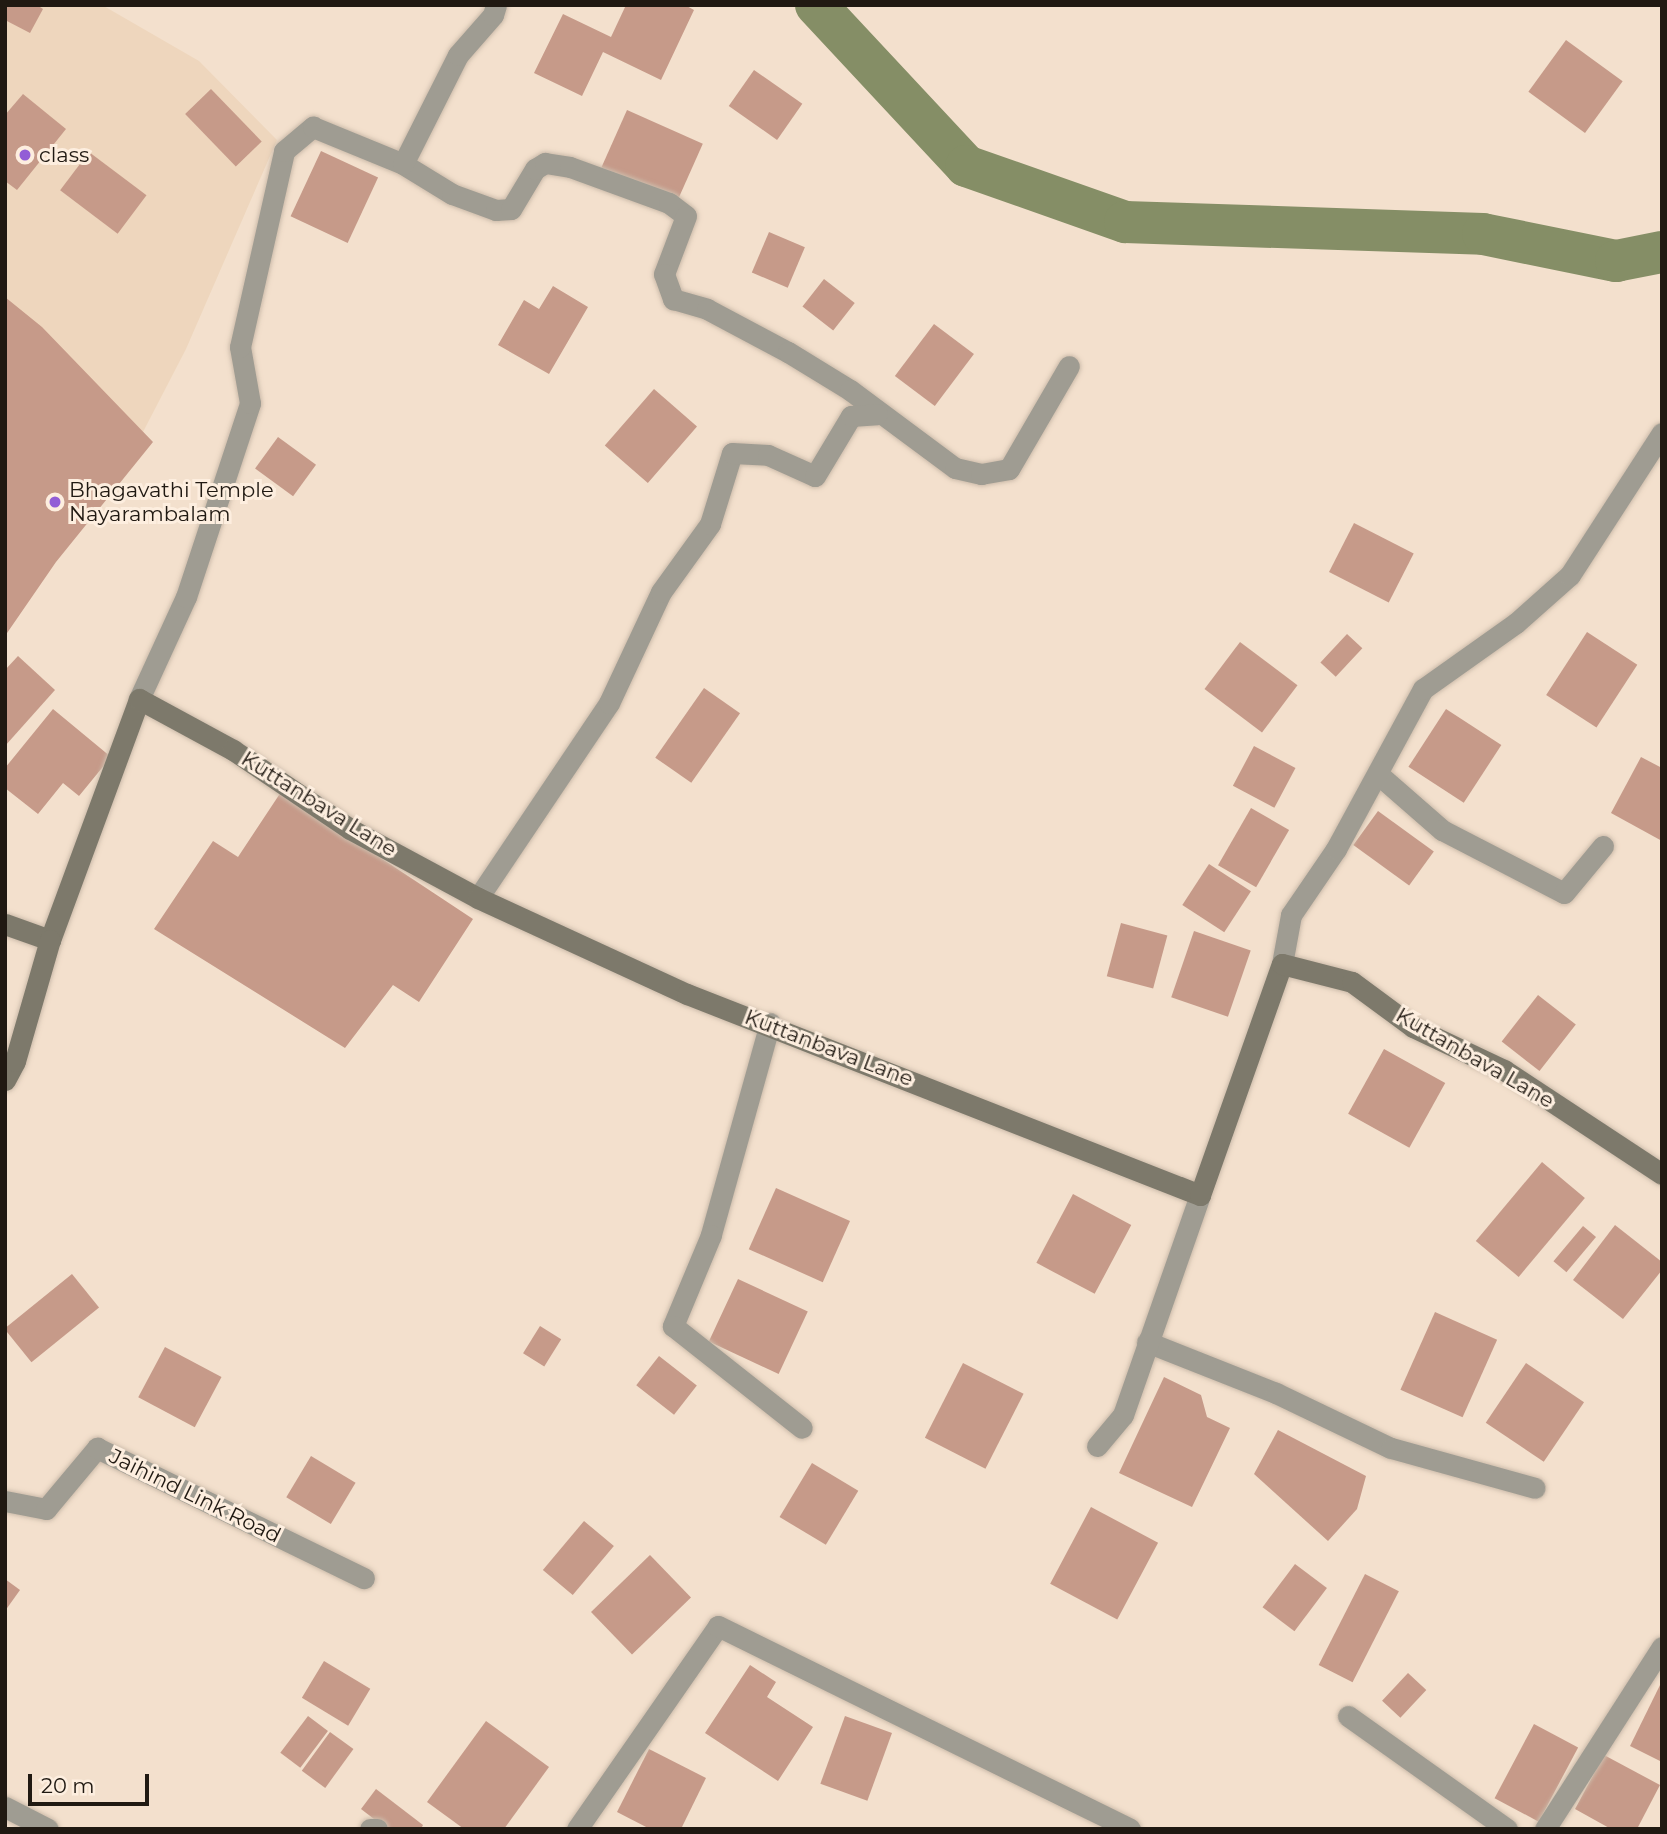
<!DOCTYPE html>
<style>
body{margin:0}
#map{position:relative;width:1667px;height:1834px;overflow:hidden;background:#f3e0cd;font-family:Montserrat,sans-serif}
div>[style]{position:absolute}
.built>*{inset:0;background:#eed6bd}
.canal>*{height:42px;margin:-21px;padding:0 21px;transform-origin:21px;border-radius:21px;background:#858e66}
.building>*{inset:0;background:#c69a89;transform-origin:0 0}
.roads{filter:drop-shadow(0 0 2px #cdbcab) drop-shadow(0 0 2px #cdbcab)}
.street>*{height:21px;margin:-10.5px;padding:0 10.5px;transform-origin:10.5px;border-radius:10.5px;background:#9f9c92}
.secondary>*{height:21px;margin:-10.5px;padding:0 10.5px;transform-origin:10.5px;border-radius:10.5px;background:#7d796b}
.dots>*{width:19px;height:19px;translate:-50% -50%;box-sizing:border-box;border:4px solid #fdeedf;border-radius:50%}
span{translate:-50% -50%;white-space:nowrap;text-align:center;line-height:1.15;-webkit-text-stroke:6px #fdeedf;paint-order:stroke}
.poi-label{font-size:21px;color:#201912}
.left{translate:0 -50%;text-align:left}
.street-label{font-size:21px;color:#201912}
.frame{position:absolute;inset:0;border:7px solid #201912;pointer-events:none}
.scale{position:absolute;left:28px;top:1774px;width:121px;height:32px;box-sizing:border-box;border:4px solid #201912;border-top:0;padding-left:9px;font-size:21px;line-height:24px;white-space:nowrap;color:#201912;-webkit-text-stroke:5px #fdeedf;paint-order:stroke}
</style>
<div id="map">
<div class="built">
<div style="clip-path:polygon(5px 5px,102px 5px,199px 61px,277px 140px,186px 349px,143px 432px,5px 297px)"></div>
</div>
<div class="canal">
<div style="left:816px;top:5px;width:220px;rotate:47deg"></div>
<div style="left:966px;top:166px;width:169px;rotate:19.4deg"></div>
<div style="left:1125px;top:222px;width:358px;rotate:1.9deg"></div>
<div style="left:1483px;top:234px;width:136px;rotate:11.5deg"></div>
<div style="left:1616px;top:261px;width:47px;rotate:-11.1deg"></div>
</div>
<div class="building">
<div style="clip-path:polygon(5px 5px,37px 5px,43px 9px,30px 33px,5px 20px)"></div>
<div style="clip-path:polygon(626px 5px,685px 5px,694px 10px,661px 80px,603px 52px,582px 96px,534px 73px,563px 14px,611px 37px)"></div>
<div style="left:1566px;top:40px;width:70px;height:64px;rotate:36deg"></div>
<div style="left:754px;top:70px;width:59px;height:44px;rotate:35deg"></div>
<div style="left:211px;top:89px;width:73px;height:36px;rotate:46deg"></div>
<div style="clip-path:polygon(23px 94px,66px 129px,17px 190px,5px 181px,5px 115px)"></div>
<div style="left:627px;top:110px;width:83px;height:63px;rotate:24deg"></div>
<div style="left:321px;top:151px;width:63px;height:72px;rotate:25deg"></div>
<div style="left:89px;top:152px;width:72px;height:48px;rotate:37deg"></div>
<div style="left:769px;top:232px;width:39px;height:44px;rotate:23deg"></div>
<div style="left:824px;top:279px;width:39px;height:35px;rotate:38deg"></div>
<div style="clip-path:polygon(553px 286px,588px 307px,549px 374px,498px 345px,524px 300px,539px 309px)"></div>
<div style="clip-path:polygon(5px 297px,42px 327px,153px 442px,56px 562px,5px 636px)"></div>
<div style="left:934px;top:324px;width:50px;height:65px;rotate:37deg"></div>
<div style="left:654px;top:389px;width:57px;height:75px;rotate:41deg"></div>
<div style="left:278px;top:437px;width:47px;height:39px;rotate:36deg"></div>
<div style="left:1354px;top:523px;width:67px;height:55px;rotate:27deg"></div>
<div style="left:1587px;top:632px;width:60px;height:75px;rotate:33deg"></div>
<div style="left:1347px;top:634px;width:21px;height:39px;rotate:43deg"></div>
<div style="left:1240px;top:642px;width:72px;height:59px;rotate:37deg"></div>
<div style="clip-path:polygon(18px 656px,55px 690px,5px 746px,5px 670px)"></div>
<div style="left:704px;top:688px;width:44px;height:85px;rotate:35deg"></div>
<div style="clip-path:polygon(53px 709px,111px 757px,79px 796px,63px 783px,38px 814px,5px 788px,5px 768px)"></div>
<div style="left:1446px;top:709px;width:66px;height:69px;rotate:33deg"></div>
<div style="left:1254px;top:746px;width:47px;height:45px;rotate:28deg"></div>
<div style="clip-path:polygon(1641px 757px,1662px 768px,1662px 841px,1611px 813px)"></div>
<div style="clip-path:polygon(281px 792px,473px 919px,419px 1002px,393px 985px,345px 1048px,154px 929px,213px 841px,238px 857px)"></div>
<div style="left:1251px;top:808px;width:44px;height:66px;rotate:30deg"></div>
<div style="left:1378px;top:811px;width:69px;height:42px;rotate:36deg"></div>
<div style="left:1209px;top:864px;width:50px;height:49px;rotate:33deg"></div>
<div style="left:1121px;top:923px;width:48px;height:55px;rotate:15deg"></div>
<div style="left:1194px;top:931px;width:60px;height:70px;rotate:19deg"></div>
<div style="left:1538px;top:995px;width:48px;height:59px;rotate:38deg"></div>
<div style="left:1384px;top:1049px;width:70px;height:74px;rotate:29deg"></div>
<div style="left:1542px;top:1162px;width:56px;height:103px;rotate:40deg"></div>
<div style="left:776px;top:1188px;width:81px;height:67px;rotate:24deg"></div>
<div style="left:1073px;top:1194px;width:66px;height:78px;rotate:28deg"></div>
<div style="clip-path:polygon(1615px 1225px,1662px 1262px,1662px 1270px,1623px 1319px,1573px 1280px)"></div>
<div style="left:1583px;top:1226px;width:17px;height:46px;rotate:40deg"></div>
<div style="left:72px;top:1274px;width:43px;height:87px;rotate:51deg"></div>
<div style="left:738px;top:1279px;width:77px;height:69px;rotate:25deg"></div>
<div style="left:1435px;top:1312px;width:68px;height:85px;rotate:24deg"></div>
<div style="left:540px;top:1326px;width:25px;height:32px;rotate:32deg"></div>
<div style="left:165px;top:1347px;width:64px;height:57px;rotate:28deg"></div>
<div style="left:659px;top:1356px;width:48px;height:37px;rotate:38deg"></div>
<div style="left:963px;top:1363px;width:68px;height:84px;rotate:27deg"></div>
<div style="left:1526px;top:1363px;width:70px;height:72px;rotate:34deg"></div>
<div style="clip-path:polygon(1164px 1377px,1201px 1395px,1207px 1417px,1230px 1428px,1192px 1507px,1119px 1473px)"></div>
<div style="clip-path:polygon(1278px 1430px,1366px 1476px,1357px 1509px,1328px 1541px,1254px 1474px)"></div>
<div style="left:311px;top:1456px;width:52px;height:48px;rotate:31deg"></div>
<div style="left:812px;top:1463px;width:54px;height:63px;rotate:31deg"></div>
<div style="left:1091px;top:1507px;width:76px;height:87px;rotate:28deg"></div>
<div style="left:584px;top:1521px;width:39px;height:64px;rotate:40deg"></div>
<div style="left:650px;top:1555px;width:59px;height:82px;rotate:46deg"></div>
<div style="left:1295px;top:1564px;width:40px;height:54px;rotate:37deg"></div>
<div style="left:1365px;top:1574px;width:38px;height:102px;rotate:27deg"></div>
<div style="clip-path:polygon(5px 1579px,20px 1590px,5px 1611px)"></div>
<div style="left:324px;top:1661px;width:54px;height:43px;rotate:31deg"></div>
<div style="clip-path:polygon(750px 1665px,776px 1682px,767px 1697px,813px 1727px,778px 1781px,705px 1733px)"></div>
<div style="left:1408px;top:1673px;width:25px;height:38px;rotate:43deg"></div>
<div style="clip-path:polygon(1662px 1681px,1662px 1762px,1630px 1746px)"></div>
<div style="left:308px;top:1716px;width:25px;height:46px;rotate:37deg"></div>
<div style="left:845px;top:1716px;width:50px;height:72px;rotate:20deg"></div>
<div style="clip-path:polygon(486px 1721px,549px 1767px,504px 1829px,464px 1829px,427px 1802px)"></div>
<div style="left:1534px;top:1724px;width:50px;height:84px;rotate:28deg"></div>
<div style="left:330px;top:1732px;width:29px;height:48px;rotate:36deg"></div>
<div style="clip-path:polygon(649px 1749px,706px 1778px,681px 1829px,650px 1829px,617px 1812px)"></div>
<div style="clip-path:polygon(1604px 1755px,1660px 1785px,1637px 1829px,1611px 1829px,1575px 1809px)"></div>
<div style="clip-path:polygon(376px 1789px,423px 1825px,421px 1829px,387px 1829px,361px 1809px)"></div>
</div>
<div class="roads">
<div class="street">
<div style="left:403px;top:164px;width:57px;rotate:31.5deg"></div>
<div style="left:452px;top:194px;width:47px;rotate:20deg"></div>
<div style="left:496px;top:210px;width:15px;rotate:-4deg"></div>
<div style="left:511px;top:209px;width:47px;rotate:-59deg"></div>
<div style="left:535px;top:169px;width:12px;rotate:-31deg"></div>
<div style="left:545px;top:163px;width:25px;rotate:9deg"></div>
<div style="left:570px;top:167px;width:105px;rotate:20deg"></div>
<div style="left:669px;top:203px;width:21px;rotate:37deg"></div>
<div style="left:686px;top:216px;width:62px;rotate:110.8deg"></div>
<div style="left:664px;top:274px;width:27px;rotate:70deg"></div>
<div style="left:673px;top:299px;width:35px;rotate:16deg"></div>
<div style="left:707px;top:309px;width:92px;rotate:28deg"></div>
<div style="left:788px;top:352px;width:73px;rotate:31.5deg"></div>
<div style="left:850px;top:390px;width:131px;rotate:36.6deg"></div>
<div style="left:955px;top:468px;width:27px;rotate:13deg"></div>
<div style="left:981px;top:474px;width:28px;rotate:-10deg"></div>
<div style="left:1009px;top:469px;width:119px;rotate:-59.8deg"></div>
<div style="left:139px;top:699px;width:112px;rotate:-65.3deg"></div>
<div style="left:186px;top:597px;width:204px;rotate:-71.7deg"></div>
<div style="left:250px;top:403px;width:57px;rotate:-100.1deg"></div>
<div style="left:240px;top:347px;width:201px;rotate:-77.3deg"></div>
<div style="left:284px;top:151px;width:38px;rotate:-40deg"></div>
<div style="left:313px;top:127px;width:97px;rotate:22.3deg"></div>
<div style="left:403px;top:164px;width:122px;rotate:-63.2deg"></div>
<div style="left:458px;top:55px;width:53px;rotate:-48.8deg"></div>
<div style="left:493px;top:15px;width:10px;rotate:-73deg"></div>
<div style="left:1379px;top:775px;width:84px;rotate:41.1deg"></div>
<div style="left:1442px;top:830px;width:137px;rotate:27.3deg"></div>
<div style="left:1564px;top:893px;width:61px;rotate:-50.3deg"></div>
<div style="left:478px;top:898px;width:235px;rotate:-56.1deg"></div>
<div style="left:609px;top:703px;width:123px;rotate:-64.9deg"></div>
<div style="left:661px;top:592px;width:84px;rotate:-54.2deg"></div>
<div style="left:710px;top:524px;width:74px;rotate:-72.8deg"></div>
<div style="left:732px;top:453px;width:36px;rotate:3deg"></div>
<div style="left:768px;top:455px;width:51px;rotate:24.1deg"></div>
<div style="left:815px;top:476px;width:70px;rotate:-59deg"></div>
<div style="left:851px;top:416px;width:26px;rotate:-4deg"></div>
<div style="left:1282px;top:964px;width:50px;rotate:-79.6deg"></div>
<div style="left:1291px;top:915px;width:80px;rotate:-55.7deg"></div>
<div style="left:1336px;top:849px;width:182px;rotate:-61.5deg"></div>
<div style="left:1423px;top:689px;width:114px;rotate:-35.4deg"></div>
<div style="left:1516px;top:623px;width:72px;rotate:-41.6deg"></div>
<div style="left:1570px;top:575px;width:169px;rotate:-57.1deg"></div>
<div style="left:770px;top:1023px;width:220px;rotate:105.6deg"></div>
<div style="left:711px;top:1235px;width:99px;rotate:112.7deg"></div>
<div style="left:673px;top:1326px;width:164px;rotate:38.3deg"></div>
<div style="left:1147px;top:1342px;width:139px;rotate:21.6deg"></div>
<div style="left:1276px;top:1393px;width:127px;rotate:25.6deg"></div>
<div style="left:1391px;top:1448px;width:149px;rotate:15.5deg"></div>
<div style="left:1097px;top:1446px;width:40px;rotate:-50deg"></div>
<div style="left:1123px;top:1415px;width:233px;rotate:-70.7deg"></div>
<div style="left:5px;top:1501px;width:42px;rotate:11deg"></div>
<div style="left:46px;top:1509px;width:80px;rotate:-50.1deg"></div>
<div style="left:97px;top:1448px;width:297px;rotate:26deg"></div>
<div style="left:1348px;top:1716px;width:195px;rotate:35.4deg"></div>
<div style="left:5px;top:1807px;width:48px;rotate:27.1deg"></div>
<div style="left:370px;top:1829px;width:7px"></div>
<div style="left:577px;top:1829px;width:247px;rotate:-55.2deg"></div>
<div style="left:718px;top:1626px;width:459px;rotate:26.2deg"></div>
<div style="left:1545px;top:1829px;width:216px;rotate:-57.3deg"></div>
</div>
<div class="secondary">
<div style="left:5px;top:924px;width:48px;rotate:19.6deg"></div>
<div style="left:50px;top:940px;width:257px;rotate:-69.7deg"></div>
<div style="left:139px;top:699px;width:107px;rotate:28.5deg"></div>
<div style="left:233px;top:750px;width:141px;rotate:34deg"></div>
<div style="left:350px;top:829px;width:145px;rotate:28.3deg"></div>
<div style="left:478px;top:898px;width:230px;rotate:24.7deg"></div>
<div style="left:687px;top:994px;width:551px;rotate:21.4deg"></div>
<div style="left:1200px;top:1195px;width:245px;rotate:-70.5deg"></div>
<div style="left:1282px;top:964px;width:72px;rotate:14.4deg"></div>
<div style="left:1352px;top:982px;width:76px;rotate:36.4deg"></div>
<div style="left:1413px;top:1027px;width:101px;rotate:25.3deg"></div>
<div style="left:1504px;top:1070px;width:189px;rotate:33.4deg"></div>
<div style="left:5px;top:1080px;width:21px;rotate:-62deg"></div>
<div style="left:15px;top:1061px;width:126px;rotate:-73.9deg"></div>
</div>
</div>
<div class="dots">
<div style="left:25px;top:155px;background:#925dd6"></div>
<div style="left:55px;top:502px;background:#925dd6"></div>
</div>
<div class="poi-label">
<span class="left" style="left:39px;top:155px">class</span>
<span class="left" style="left:69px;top:502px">Bhagavathi Temple<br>Nayarambalam</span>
</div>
<div class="street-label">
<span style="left:319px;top:804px;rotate:32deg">Kuttanbava Lane</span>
<span style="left:829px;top:1048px;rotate:21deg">Kuttanbava Lane</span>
<span style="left:1475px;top:1058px;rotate:30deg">Kuttanbava Lane</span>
<span style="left:195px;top:1496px;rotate:26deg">Jaihind Link Road</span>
</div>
<div class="frame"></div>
<div class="scale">20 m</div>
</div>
